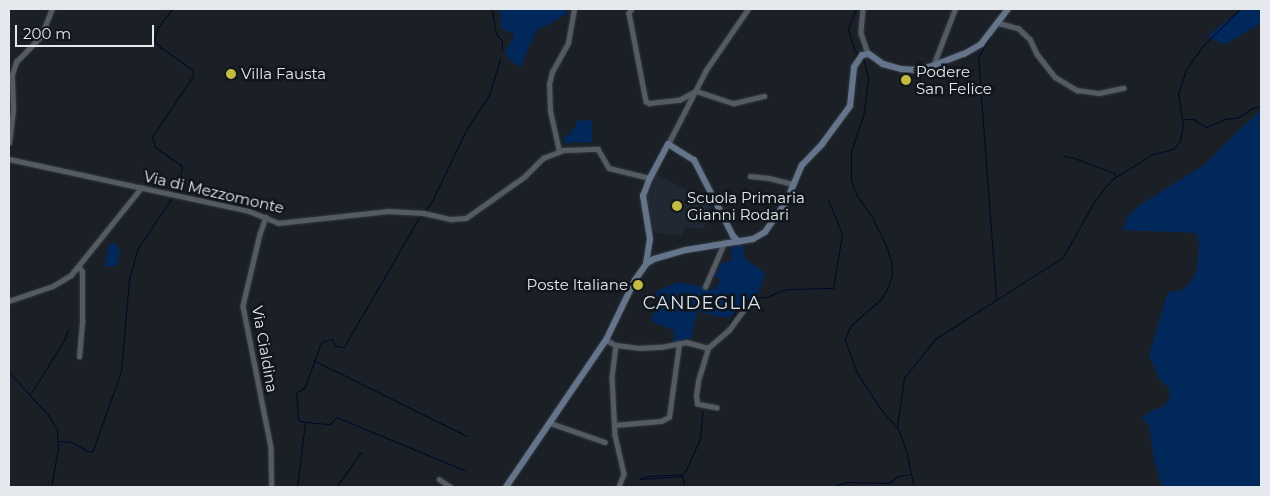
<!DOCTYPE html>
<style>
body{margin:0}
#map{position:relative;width:1270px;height:496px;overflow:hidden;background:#1a2026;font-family:Montserrat,sans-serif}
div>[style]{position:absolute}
.built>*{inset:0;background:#1f2833}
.green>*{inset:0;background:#00285b}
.stream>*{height:1px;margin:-0.5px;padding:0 0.5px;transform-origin:0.5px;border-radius:0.5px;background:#000829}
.roads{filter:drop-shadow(0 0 1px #373a40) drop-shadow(0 0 1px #373a40)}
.minor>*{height:4.5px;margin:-2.25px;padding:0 2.25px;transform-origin:2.25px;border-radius:2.25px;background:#555b63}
.secondary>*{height:6px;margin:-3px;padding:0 3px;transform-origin:3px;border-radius:3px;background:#64758b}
.dots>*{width:14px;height:14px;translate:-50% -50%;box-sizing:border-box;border:2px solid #11161d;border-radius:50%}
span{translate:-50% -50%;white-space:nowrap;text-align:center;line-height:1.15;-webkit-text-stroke:5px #11161d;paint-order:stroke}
.poi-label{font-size:15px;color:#e5e9ed}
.left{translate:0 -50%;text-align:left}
.right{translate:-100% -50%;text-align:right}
.street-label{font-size:15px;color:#e5e9ed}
.quarter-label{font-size:18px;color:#dce3ec;letter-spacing:1px}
.frame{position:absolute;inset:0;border:10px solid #e5e9ed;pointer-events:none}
.scale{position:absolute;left:15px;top:25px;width:139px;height:22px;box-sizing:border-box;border:2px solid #e5e9ed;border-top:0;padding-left:6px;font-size:15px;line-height:18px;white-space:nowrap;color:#e5e9ed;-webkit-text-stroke:4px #11161d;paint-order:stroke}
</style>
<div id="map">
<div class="built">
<div style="clip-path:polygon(655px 174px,705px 199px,711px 209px,704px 229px,685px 227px,682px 236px,652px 232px,646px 198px)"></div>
</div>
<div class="green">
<div style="clip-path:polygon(499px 9px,566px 9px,567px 14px,536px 31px,520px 68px,504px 54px,515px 34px,502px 29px)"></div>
<div style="clip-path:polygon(1243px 9px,1261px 9px,1261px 23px,1224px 45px,1207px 36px)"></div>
<div style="clip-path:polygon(1261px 110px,1261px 487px,1165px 487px,1161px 483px,1154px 460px,1149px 424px,1142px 418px,1151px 411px,1164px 406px,1170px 398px,1169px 388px,1159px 378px,1149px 355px,1168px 292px,1180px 291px,1190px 283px,1197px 269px,1199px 243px,1196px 233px,1123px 230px,1128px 216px,1140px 205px,1205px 164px,1236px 133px)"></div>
<div style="clip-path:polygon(592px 120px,592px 142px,564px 143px,564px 136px,571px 134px,571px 130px,576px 127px,576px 121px)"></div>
<div style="clip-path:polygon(112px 243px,117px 244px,117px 248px,120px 249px,116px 267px,105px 266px,109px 245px)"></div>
<div style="clip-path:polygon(744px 245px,743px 257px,765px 273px,758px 294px,749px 299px,730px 317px,719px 317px,698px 311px,691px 338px,672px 344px,675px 331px,651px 321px,658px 298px,655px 296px,657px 291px,678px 282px,705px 287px,708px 290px,716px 289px,720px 279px,715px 277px,721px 263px,732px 261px,731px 246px)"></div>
</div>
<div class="stream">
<div style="left:492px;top:9px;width:25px;rotate:81deg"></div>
<div style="left:496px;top:34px;width:9px;rotate:49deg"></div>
<div style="left:502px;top:41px;width:9px;rotate:90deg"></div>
<div style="left:856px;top:9px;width:22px;rotate:112deg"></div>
<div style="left:848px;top:29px;width:22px;rotate:74deg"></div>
<div style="left:854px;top:50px;width:6px;rotate:39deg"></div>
<div style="left:990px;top:37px;width:23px;rotate:121deg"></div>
<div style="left:978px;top:57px;width:243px;rotate:85.7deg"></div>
<div style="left:863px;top:58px;width:21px;rotate:76deg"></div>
<div style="left:868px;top:78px;width:34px;rotate:97deg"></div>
<div style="left:864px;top:112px;width:42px;rotate:108deg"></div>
<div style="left:851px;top:152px;width:28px;rotate:90deg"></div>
<div style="left:851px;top:180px;width:15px;rotate:70deg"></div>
<div style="left:856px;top:194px;width:28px;rotate:55deg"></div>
<div style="left:872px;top:217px;width:34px;rotate:64deg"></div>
<div style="left:887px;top:248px;width:14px;rotate:73deg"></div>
<div style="left:891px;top:261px;width:13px;rotate:86deg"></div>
<div style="left:892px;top:274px;width:14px;rotate:107deg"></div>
<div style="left:888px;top:287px;width:14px;rotate:120deg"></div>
<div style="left:881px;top:299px;width:41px;rotate:138.9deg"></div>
<div style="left:850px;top:326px;width:15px;rotate:110deg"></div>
<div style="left:845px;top:340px;width:35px;rotate:70deg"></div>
<div style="left:857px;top:373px;width:42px;rotate:56.7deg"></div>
<div style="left:880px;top:408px;width:30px;rotate:50deg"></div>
<div style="left:899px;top:431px;width:20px;rotate:70deg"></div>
<div style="left:906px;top:450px;width:38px;rotate:78deg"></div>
<div style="left:1184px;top:119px;width:9px"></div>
<div style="left:1193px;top:119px;width:15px;rotate:32deg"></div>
<div style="left:1206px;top:127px;width:21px;rotate:-23deg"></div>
<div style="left:1225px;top:119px;width:14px;rotate:-8deg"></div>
<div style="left:1239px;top:117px;width:17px;rotate:-33deg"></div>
<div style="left:1253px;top:108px;width:8px;rotate:-14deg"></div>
<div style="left:1064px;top:156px;width:10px;rotate:11deg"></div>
<div style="left:1074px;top:158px;width:43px;rotate:20.6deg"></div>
<div style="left:1114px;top:173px;width:4px;rotate:56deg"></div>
<div style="left:424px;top:212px;width:14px;rotate:-54deg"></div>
<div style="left:432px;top:201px;width:79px;rotate:-64.4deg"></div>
<div style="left:466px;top:130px;width:42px;rotate:-56.7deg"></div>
<div style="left:489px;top:95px;width:39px;rotate:-73deg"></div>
<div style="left:421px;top:214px;width:154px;rotate:120.1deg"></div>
<div style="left:344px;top:347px;width:8px;rotate:-173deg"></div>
<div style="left:336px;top:346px;width:8px;rotate:-120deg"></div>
<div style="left:332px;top:339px;width:9px;rotate:167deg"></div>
<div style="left:323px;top:341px;width:5px;rotate:127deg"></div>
<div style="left:320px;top:345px;width:45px;rotate:109.7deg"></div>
<div style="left:305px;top:387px;width:11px;rotate:146deg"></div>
<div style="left:296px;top:393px;width:25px;rotate:85deg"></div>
<div style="left:298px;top:418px;width:3px;rotate:72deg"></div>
<div style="left:299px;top:421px;width:6px;rotate:9deg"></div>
<div style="left:305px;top:422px;width:25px;rotate:5deg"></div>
<div style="left:330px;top:424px;width:9px;rotate:-49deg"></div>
<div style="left:336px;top:417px;width:139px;rotate:22.5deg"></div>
<div style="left:729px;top:323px;width:14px;rotate:-60deg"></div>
<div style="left:736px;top:311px;width:19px;rotate:-43deg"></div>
<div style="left:750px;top:298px;width:16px;rotate:-4deg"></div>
<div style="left:766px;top:297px;width:22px;rotate:-21deg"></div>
<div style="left:787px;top:289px;width:46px;rotate:-1.2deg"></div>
<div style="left:833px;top:288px;width:55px;rotate:-80.5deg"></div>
<div style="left:842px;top:234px;width:37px;rotate:-112deg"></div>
<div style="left:313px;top:360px;width:172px;rotate:26.3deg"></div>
<div style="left:9px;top:372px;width:59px;rotate:47.7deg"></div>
<div style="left:49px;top:416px;width:16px;rotate:60deg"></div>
<div style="left:57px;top:430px;width:18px;rotate:87deg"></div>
<div style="left:58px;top:448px;width:40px;rotate:100deg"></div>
<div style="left:31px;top:393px;width:60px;rotate:-57.9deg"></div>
<div style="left:63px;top:342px;width:13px;rotate:-67deg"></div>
<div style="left:897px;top:427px;width:49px;rotate:-81.9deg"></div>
<div style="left:904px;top:378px;width:50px;rotate:-51.5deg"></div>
<div style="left:935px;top:339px;width:152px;rotate:-32.6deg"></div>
<div style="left:1063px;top:257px;width:63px;rotate:-60.6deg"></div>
<div style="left:1094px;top:202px;width:28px;rotate:-52deg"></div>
<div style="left:1111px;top:180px;width:49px;rotate:-31.8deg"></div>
<div style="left:1153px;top:154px;width:21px;rotate:-14deg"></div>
<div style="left:1173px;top:149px;width:11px;rotate:-49deg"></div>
<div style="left:1180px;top:141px;width:16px;rotate:-79deg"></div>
<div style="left:1183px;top:125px;width:31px;rotate:-99deg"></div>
<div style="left:1178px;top:94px;width:25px;rotate:-72deg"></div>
<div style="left:1186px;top:70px;width:28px;rotate:-55deg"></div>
<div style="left:1202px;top:47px;width:54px;rotate:-45deg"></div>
<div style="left:59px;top:441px;width:12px;rotate:5deg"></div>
<div style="left:71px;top:442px;width:21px;rotate:28deg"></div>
<div style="left:90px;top:452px;width:4px;rotate:-34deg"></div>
<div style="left:93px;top:450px;width:84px;rotate:-70.5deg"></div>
<div style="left:121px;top:371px;width:92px;rotate:-85deg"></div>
<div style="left:129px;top:279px;width:32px;rotate:-74deg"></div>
<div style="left:138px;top:248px;width:63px;rotate:-56.1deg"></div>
<div style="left:173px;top:196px;width:21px;rotate:-71deg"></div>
<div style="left:180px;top:176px;width:10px;rotate:-79deg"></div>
<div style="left:182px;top:166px;width:33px;rotate:-145deg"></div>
<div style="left:155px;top:147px;width:10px;rotate:-107deg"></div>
<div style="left:152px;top:137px;width:73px;rotate:-56.1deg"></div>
<div style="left:193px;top:76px;width:6px;rotate:-90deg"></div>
<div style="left:193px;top:70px;width:39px;rotate:-145deg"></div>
<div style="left:161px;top:48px;width:11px;rotate:-131deg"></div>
<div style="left:154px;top:40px;width:14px;rotate:-73deg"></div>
<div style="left:158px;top:27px;width:23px;rotate:-52deg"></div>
<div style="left:639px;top:479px;width:9px;rotate:-21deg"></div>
<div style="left:647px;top:476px;width:35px;rotate:-3deg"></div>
<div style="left:682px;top:474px;width:6px;rotate:-45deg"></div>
<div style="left:686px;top:470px;width:35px;rotate:-66deg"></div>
<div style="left:700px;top:438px;width:27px;rotate:-84deg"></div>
<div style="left:640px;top:479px;width:42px;rotate:-4.1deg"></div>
<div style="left:682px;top:476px;width:11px;rotate:75deg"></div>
<div style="left:297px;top:487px;width:64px;rotate:-82.9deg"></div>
<div style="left:336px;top:487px;width:43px;rotate:-54.5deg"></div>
<div style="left:831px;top:487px;width:17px;rotate:-17deg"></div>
<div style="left:847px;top:482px;width:42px;rotate:1.4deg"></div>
<div style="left:889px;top:483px;width:11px;rotate:-38deg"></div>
<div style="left:898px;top:476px;width:12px;rotate:-9deg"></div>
</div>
<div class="roads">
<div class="minor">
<div style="left:632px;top:9px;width:5px;rotate:127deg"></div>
<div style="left:629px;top:13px;width:90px;rotate:79.1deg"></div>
<div style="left:646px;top:101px;width:4px;rotate:34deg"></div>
<div style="left:649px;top:103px;width:30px;rotate:-6deg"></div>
<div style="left:679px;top:100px;width:19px;rotate:-28deg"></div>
<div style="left:696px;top:91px;width:40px;rotate:18deg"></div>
<div style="left:734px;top:103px;width:31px;rotate:-13deg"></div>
<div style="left:863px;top:9px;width:24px;rotate:95deg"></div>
<div style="left:861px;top:33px;width:21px;rotate:71deg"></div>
<div style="left:999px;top:23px;width:20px;rotate:15deg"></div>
<div style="left:1018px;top:28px;width:16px;rotate:43deg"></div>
<div style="left:1030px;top:39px;width:17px;rotate:65deg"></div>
<div style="left:1037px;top:54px;width:29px;rotate:52deg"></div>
<div style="left:1055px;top:77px;width:26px;rotate:31deg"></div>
<div style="left:1077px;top:90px;width:22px;rotate:8deg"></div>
<div style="left:1099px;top:93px;width:25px;rotate:-12deg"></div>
<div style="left:933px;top:66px;width:61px;rotate:-68.9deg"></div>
<div style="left:9px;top:143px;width:34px;rotate:-83deg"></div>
<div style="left:13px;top:109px;width:34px;rotate:-92deg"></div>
<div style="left:12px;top:75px;width:14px;rotate:-73deg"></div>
<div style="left:16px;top:62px;width:36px;rotate:-46deg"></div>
<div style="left:41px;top:36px;width:29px;rotate:-68deg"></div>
<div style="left:668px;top:144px;width:83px;rotate:-62.8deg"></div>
<div style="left:706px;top:70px;width:74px;rotate:-55.5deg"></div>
<div style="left:559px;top:151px;width:41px;rotate:-102.7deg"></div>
<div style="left:550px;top:111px;width:27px;rotate:-92deg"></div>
<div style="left:549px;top:84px;width:12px;rotate:-76deg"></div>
<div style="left:552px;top:72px;width:33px;rotate:-61deg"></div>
<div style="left:568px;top:43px;width:35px;rotate:-80deg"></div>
<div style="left:9px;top:159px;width:246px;rotate:12.2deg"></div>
<div style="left:249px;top:211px;width:31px;rotate:22deg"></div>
<div style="left:278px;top:223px;width:111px;rotate:-6.2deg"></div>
<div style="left:388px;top:211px;width:36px;rotate:3deg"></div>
<div style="left:424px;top:213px;width:28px;rotate:13deg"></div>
<div style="left:451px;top:219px;width:15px;rotate:-4deg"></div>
<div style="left:466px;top:218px;width:71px;rotate:-35.3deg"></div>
<div style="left:524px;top:177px;width:27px;rotate:-45deg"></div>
<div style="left:543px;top:158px;width:22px;rotate:-21deg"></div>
<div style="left:564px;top:150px;width:34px;rotate:-2deg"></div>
<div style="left:598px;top:149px;width:22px;rotate:60deg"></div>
<div style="left:609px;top:168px;width:42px;rotate:13.7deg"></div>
<div style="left:750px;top:176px;width:19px;rotate:6deg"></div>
<div style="left:769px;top:178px;width:25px;rotate:14deg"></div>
<div style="left:266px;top:217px;width:18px;rotate:109deg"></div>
<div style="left:260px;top:234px;width:74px;rotate:103.3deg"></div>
<div style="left:243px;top:306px;width:145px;rotate:78.8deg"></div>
<div style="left:271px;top:448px;width:39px;rotate:89deg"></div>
<div style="left:705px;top:287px;width:48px;rotate:-66.6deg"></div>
<div style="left:9px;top:301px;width:46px;rotate:-18.8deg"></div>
<div style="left:53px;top:286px;width:21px;rotate:-31deg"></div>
<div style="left:71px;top:275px;width:112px;rotate:-51.2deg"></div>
<div style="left:606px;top:340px;width:11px;rotate:27deg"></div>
<div style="left:616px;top:345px;width:23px;rotate:7deg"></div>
<div style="left:639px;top:348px;width:22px;rotate:-3deg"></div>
<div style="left:661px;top:347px;width:25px;rotate:-11deg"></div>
<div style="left:686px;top:342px;width:23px;rotate:15deg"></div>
<div style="left:616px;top:345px;width:31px;rotate:97deg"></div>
<div style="left:612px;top:376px;width:59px;rotate:87.1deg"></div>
<div style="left:615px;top:435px;width:40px;rotate:77deg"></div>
<div style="left:624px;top:474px;width:14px;rotate:111deg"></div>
<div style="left:79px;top:357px;width:37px;rotate:-85deg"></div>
<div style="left:82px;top:320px;width:48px;rotate:-90deg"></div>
<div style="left:82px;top:272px;width:6px;rotate:-121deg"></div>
<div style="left:717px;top:408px;width:20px;rotate:-169deg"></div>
<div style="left:697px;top:404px;width:8px;rotate:-97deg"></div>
<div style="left:696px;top:396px;width:15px;rotate:-82deg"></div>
<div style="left:698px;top:381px;width:34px;rotate:-73deg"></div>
<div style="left:708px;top:348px;width:28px;rotate:-41deg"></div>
<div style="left:729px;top:330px;width:26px;rotate:-54deg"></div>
<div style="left:550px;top:423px;width:58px;rotate:19.1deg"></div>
<div style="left:614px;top:425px;width:47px;rotate:-4.9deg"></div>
<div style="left:661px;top:421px;width:9px;rotate:-27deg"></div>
<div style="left:669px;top:417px;width:74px;rotate:-82.2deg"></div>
<div style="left:439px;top:479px;width:14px;rotate:34deg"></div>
</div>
<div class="secondary">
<div style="left:646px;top:264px;width:9px;rotate:-32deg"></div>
<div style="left:654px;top:259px;width:33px;rotate:-16deg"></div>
<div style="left:686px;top:250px;width:68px;rotate:-9.3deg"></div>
<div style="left:753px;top:239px;width:14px;rotate:-30deg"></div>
<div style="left:765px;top:232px;width:39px;rotate:-55deg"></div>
<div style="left:787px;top:200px;width:38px;rotate:-67deg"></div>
<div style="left:802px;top:165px;width:29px;rotate:-46deg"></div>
<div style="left:822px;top:144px;width:47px;rotate:-53.6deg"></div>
<div style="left:850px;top:106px;width:39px;rotate:-84deg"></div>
<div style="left:854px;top:67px;width:14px;rotate:-56deg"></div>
<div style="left:862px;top:55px;width:7px;rotate:-8deg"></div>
<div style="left:869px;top:54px;width:17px;rotate:36deg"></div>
<div style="left:883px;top:64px;width:19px;rotate:16deg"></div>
<div style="left:901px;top:69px;width:17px;rotate:3deg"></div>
<div style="left:918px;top:70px;width:15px;rotate:-16deg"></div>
<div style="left:932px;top:66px;width:34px;rotate:-21deg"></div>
<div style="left:964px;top:54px;width:20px;rotate:-30deg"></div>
<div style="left:981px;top:44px;width:44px;rotate:-52.4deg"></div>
<div style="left:506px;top:487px;width:178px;rotate:-55.8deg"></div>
<div style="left:606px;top:340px;width:67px;rotate:-64.2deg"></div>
<div style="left:635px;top:280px;width:19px;rotate:-55deg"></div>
<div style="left:646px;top:264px;width:25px;rotate:-81deg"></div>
<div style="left:650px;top:239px;width:44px;rotate:-99.2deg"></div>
<div style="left:643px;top:196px;width:19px;rotate:-69deg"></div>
<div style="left:650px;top:178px;width:38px;rotate:-62deg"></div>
<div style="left:668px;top:144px;width:31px;rotate:32deg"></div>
<div style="left:694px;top:160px;width:85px;rotate:62.8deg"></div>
<div style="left:733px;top:236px;width:8px;rotate:45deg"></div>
</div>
</div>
<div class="dots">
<div style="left:231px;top:74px;background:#c5bc3d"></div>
<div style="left:906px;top:80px;background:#c5bc3d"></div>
<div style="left:677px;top:206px;background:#c5bc3d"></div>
<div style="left:638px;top:285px;background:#c5bc3d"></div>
</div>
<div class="poi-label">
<span class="left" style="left:916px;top:80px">Podere<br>San Felice</span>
<span class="left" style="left:241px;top:74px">Villa Fausta</span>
<span class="left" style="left:687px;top:206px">Scuola Primaria<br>Gianni Rodari</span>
<span class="right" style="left:628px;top:285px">Poste Italiane</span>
</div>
<div class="street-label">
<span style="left:214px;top:192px;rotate:13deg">Via di Mezzomonte</span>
<span style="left:265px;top:349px;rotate:80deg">Via Cialdina</span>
</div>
<div class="quarter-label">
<span style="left:702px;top:303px">CANDEGLIA</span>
</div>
<div class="frame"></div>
<div class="scale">200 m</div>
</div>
